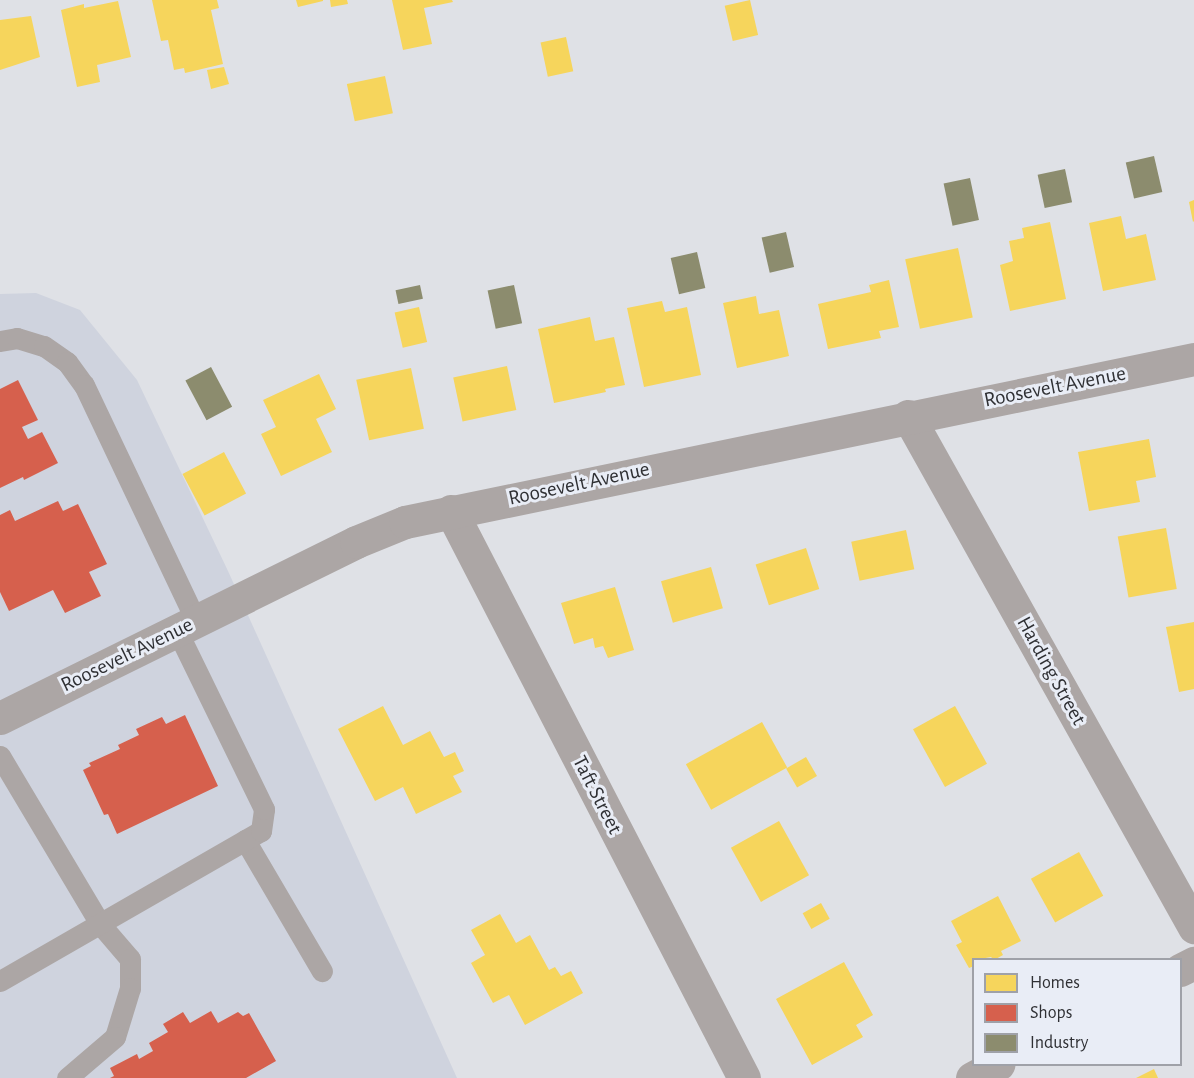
<!DOCTYPE html>
<style>
body{margin:0}
#map{position:relative;width:1194px;height:1078px;overflow:hidden;background:#dfe1e6;font-family:"Alegreya Sans",sans-serif}
div>[style]{position:absolute}
.built>*{inset:0;background:#cfd3de}
.homes>*{inset:0;background:#f6d55c;transform-origin:0 0}
.shops>*{inset:0;background:#d6604d}
.industry>*{inset:0;background:#8c8c6e;transform-origin:0 0}
.service>*{height:21px;margin:-10.5px;padding:0 10.5px;transform-origin:10.5px;border-radius:10.5px;background:#aca6a5}
.minor>*{height:33px;margin:-16.5px;padding:0 16.5px;transform-origin:16.5px;border-radius:16.5px;background:#aca6a5}
span{translate:-50% -50%;white-space:nowrap;text-align:center;line-height:1.15;-webkit-text-stroke:6px #e9edf6;paint-order:stroke}
.street-label{font-size:21px;color:#2f3034}
.legend{position:absolute;left:972px;top:958px;width:210px;height:108px;box-sizing:border-box;background:#e9edf6;border:2px solid #9fa1a8;margin:0;padding:8px 10px;list-style:none;font-size:18px;color:#2f3034}
.legend li{display:flex;align-items:center;gap:12px;height:30px}
.legend b{width:30px;border:2px solid #9fa1a8}
</style>
<div id="map">
<div class="built">
<div style="clip-path:polygon(36px 293px,80px 310px,137px 380px,228px 571px,457px 1078px,0 1078px,0 294px)"></div>
</div>
<div class="homes">
<div style="clip-path:polygon(152px 0,217px 0,219px 8px,211px 10px,223px 64px,185px 73px,184px 68px,174px 70px,168px 40px,161px 41px)"></div>
<div style="clip-path:polygon(296px 0,323px 0,323px 1px,298px 7px)"></div>
<div style="clip-path:polygon(330px 0,347px 0,348px 4px,331px 7px)"></div>
<div style="clip-path:polygon(392px 0,452px 0,453px 2px,424px 8px,432px 44px,403px 50px)"></div>
<div style="left:750px;top:0;width:36px;height:26px;rotate:77deg"></div>
<div style="clip-path:polygon(118px 1px,131px 57px,97px 65px,100px 82px,77px 87px,61px 10px,84px 4px,84px 8px)"></div>
<div style="clip-path:polygon(31px 16px,40px 57px,0 70px,0 20px)"></div>
<div style="left:566px;top:37px;width:35px;height:26px;rotate:78deg"></div>
<div style="clip-path:polygon(224px 67px,229px 84px,211px 89px,207px 70px)"></div>
<div style="left:385px;top:76px;width:38px;height:39px;rotate:78deg"></div>
<div style="clip-path:polygon(1194px 200px,1194px 221px,1193px 222px,1189px 202px)"></div>
<div style="clip-path:polygon(1121px 216px,1126px 239px,1146px 234px,1156px 280px,1103px 291px,1089px 223px)"></div>
<div style="clip-path:polygon(1050px 222px,1066px 299px,1010px 311px,1000px 265px,1013px 261px,1009px 241px,1024px 238px,1022px 228px)"></div>
<div style="left:958px;top:248px;width:71px;height:54px;rotate:78deg"></div>
<div style="clip-path:polygon(889px 280px,899px 327px,879px 331px,881px 338px,828px 349px,818px 304px,871px 292px,869px 285px)"></div>
<div style="clip-path:polygon(756px 296px,759px 314px,779px 310px,789px 356px,737px 368px,723px 303px)"></div>
<div style="clip-path:polygon(662px 301px,665px 312px,687px 307px,701px 375px,644px 387px,627px 308px)"></div>
<div style="left:419px;top:307px;width:36px;height:25px;rotate:77deg"></div>
<div style="clip-path:polygon(590px 317px,595px 341px,614px 337px,625px 385px,605px 389px,606px 392px,554px 403px,538px 329px)"></div>
<div style="left:507px;top:366px;width:45px;height:55px;rotate:78deg"></div>
<div style="left:411px;top:368px;width:62px;height:56px;rotate:78deg"></div>
<div style="clip-path:polygon(319px 374px,336px 409px,316px 419px,332px 452px,281px 476px,261px 434px,276px 427px,263px 400px)"></div>
<div style="clip-path:polygon(1149px 439px,1156px 477px,1136px 481px,1140px 502px,1089px 511px,1078px 452px)"></div>
<div style="left:224px;top:452px;width:47px;height:47px;rotate:62deg"></div>
<div style="left:1166px;top:528px;width:62px;height:49px;rotate:80deg"></div>
<div style="left:906px;top:530px;width:40px;height:56px;rotate:78deg"></div>
<div style="left:806px;top:548px;width:43px;height:53px;rotate:72deg"></div>
<div style="left:711px;top:567px;width:43px;height:52px;rotate:74deg"></div>
<div style="clip-path:polygon(615px 587px,634px 650px,608px 658px,603px 646px,595px 648px,593px 638px,574px 644px,561px 603px)"></div>
<div style="clip-path:polygon(1194px 622px,1194px 689px,1179px 692px,1166px 627px)"></div>
<div style="clip-path:polygon(383px 706px,403px 745px,430px 731px,444px 757px,455px 752px,464px 771px,453px 776px,462px 792px,416px 814px,403px 787px,375px 801px,338px 729px)"></div>
<div style="left:955px;top:706px;width:66px;height:48px;rotate:61deg"></div>
<div style="left:762px;top:722px;width:52px;height:87px;rotate:61deg"></div>
<div style="left:806px;top:757px;width:22px;height:23px;rotate:60deg"></div>
<div style="left:779px;top:821px;width:62px;height:55px;rotate:61deg"></div>
<div style="left:1079px;top:852px;width:50px;height:55px;rotate:61deg"></div>
<div style="clip-path:polygon(998px 896px,1021px 941px,1001px 951px,1003px 955px,994px 960px,991px 957px,974px 960px,974px 966px,969px 968px,956px 945px,962px 942px,951px 921px)"></div>
<div style="left:821px;top:903px;width:18px;height:21px;rotate:61deg"></div>
<div style="clip-path:polygon(500px 914px,516px 943px,530px 935px,549px 970px,555px 967px,561px 976px,571px 971px,583px 993px,525px 1025px,509px 995px,493px 1003px,471px 963px,485px 955px,471px 930px)"></div>
<div style="clip-path:polygon(844px 962px,873px 1015px,856px 1025px,863px 1037px,812px 1065px,776px 999px)"></div>
<div style="clip-path:polygon(1154px 1069px,1158px 1078px,1136px 1078px)"></div>
</div>
<div class="shops">
<div style="clip-path:polygon(18px 380px,38px 420px,22px 427px,28px 439px,42px 432px,58px 463px,24px 480px,23px 477px,0 488px,0 389px)"></div>
<div style="clip-path:polygon(58px 501px,63px 511px,78px 504px,107px 564px,89px 572px,101px 596px,65px 613px,53px 590px,9px 611px,0 592px,0 515px,10px 510px,15px 521px)"></div>
<div style="clip-path:polygon(185px 715px,218px 786px,117px 834px,108px 814px,104px 815px,83px 770px,91px 766px,89px 763px,120px 749px,118px 745px,139px 735px,136px 729px,162px 717px,166px 724px)"></div>
<div style="clip-path:polygon(211px 1011px,218px 1023px,238px 1012px,243px 1016px,249px 1013px,276px 1061px,246px 1078px,110px 1078px,114px 1076px,110px 1068px,137px 1054px,139px 1059px,153px 1051px,149px 1043px,168px 1032px,163px 1024px,183px 1012px,190px 1023px)"></div>
</div>
<div class="industry">
<div style="left:1154px;top:156px;width:37px;height:29px;rotate:77deg"></div>
<div style="left:1065px;top:169px;width:34px;height:28px;rotate:78deg"></div>
<div style="left:970px;top:178px;width:43px;height:27px;rotate:78deg"></div>
<div style="left:786px;top:232px;width:36px;height:25px;rotate:77deg"></div>
<div style="left:697px;top:252px;width:37px;height:27px;rotate:77deg"></div>
<div style="left:420px;top:285px;width:14px;height:25px;rotate:78deg"></div>
<div style="left:514px;top:285px;width:39px;height:27px;rotate:78deg"></div>
<div style="left:211px;top:367px;width:45px;height:29px;rotate:62deg"></div>
</div>
<div class="service">
<div style="left:0;top:341px;width:17px;rotate:-10deg"></div>
<div style="left:17px;top:338px;width:28px;rotate:17deg"></div>
<div style="left:44px;top:346px;width:28px;rotate:35deg"></div>
<div style="left:67px;top:362px;width:29px;rotate:54deg"></div>
<div style="left:84px;top:385px;width:261px;rotate:64.6deg"></div>
<div style="left:0;top:756px;width:196px;rotate:59.2deg"></div>
<div style="left:100px;top:924px;width:46px;rotate:49.4deg"></div>
<div style="left:130px;top:959px;width:29px;rotate:90deg"></div>
<div style="left:130px;top:988px;width:51px;rotate:107deg"></div>
<div style="left:115px;top:1037px;width:63px;rotate:139.5deg"></div>
<div style="left:245px;top:840px;width:152px;rotate:59.6deg"></div>
<div style="left:0;top:981px;width:301px;rotate:-29.9deg"></div>
<div style="left:261px;top:831px;width:22px;rotate:-82deg"></div>
<div style="left:264px;top:809px;width:198px;rotate:-116deg"></div>
</div>
<div class="minor">
<div style="left:908px;top:416px;width:586px;rotate:60.76deg"></div>
<div style="left:451px;top:511px;width:638px;rotate:62.67deg"></div>
<div style="left:0;top:718px;width:397px;rotate:-26.3deg"></div>
<div style="left:356px;top:542px;width:53px;rotate:-22.2deg"></div>
<div style="left:405px;top:522px;width:806px;rotate:-11.67deg"></div>
<div style="left:1180px;top:970px;width:16px;rotate:-27deg"></div>
<div style="left:972px;top:1078px;width:30px;rotate:-28deg"></div>
</div>
<div class="street-label">
<span style="left:1055px;top:387px;rotate:-11deg">Roosevelt Avenue</span>
<span style="left:579px;top:484px;rotate:-12deg">Roosevelt Avenue</span>
<span style="left:127px;top:655px;rotate:-26deg">Roosevelt Avenue</span>
<span style="left:1051px;top:671px;rotate:61deg">Harding Street</span>
<span style="left:597px;top:795px;rotate:63deg">Taft Street</span>
</div>
<ul class="legend">
<li><b style="height:16px;background:#f6d55c"></b>Homes</li>
<li><b style="height:16px;background:#d6604d"></b>Shops</li>
<li><b style="height:16px;background:#8c8c6e"></b>Industry</li>
</ul>
</div>
